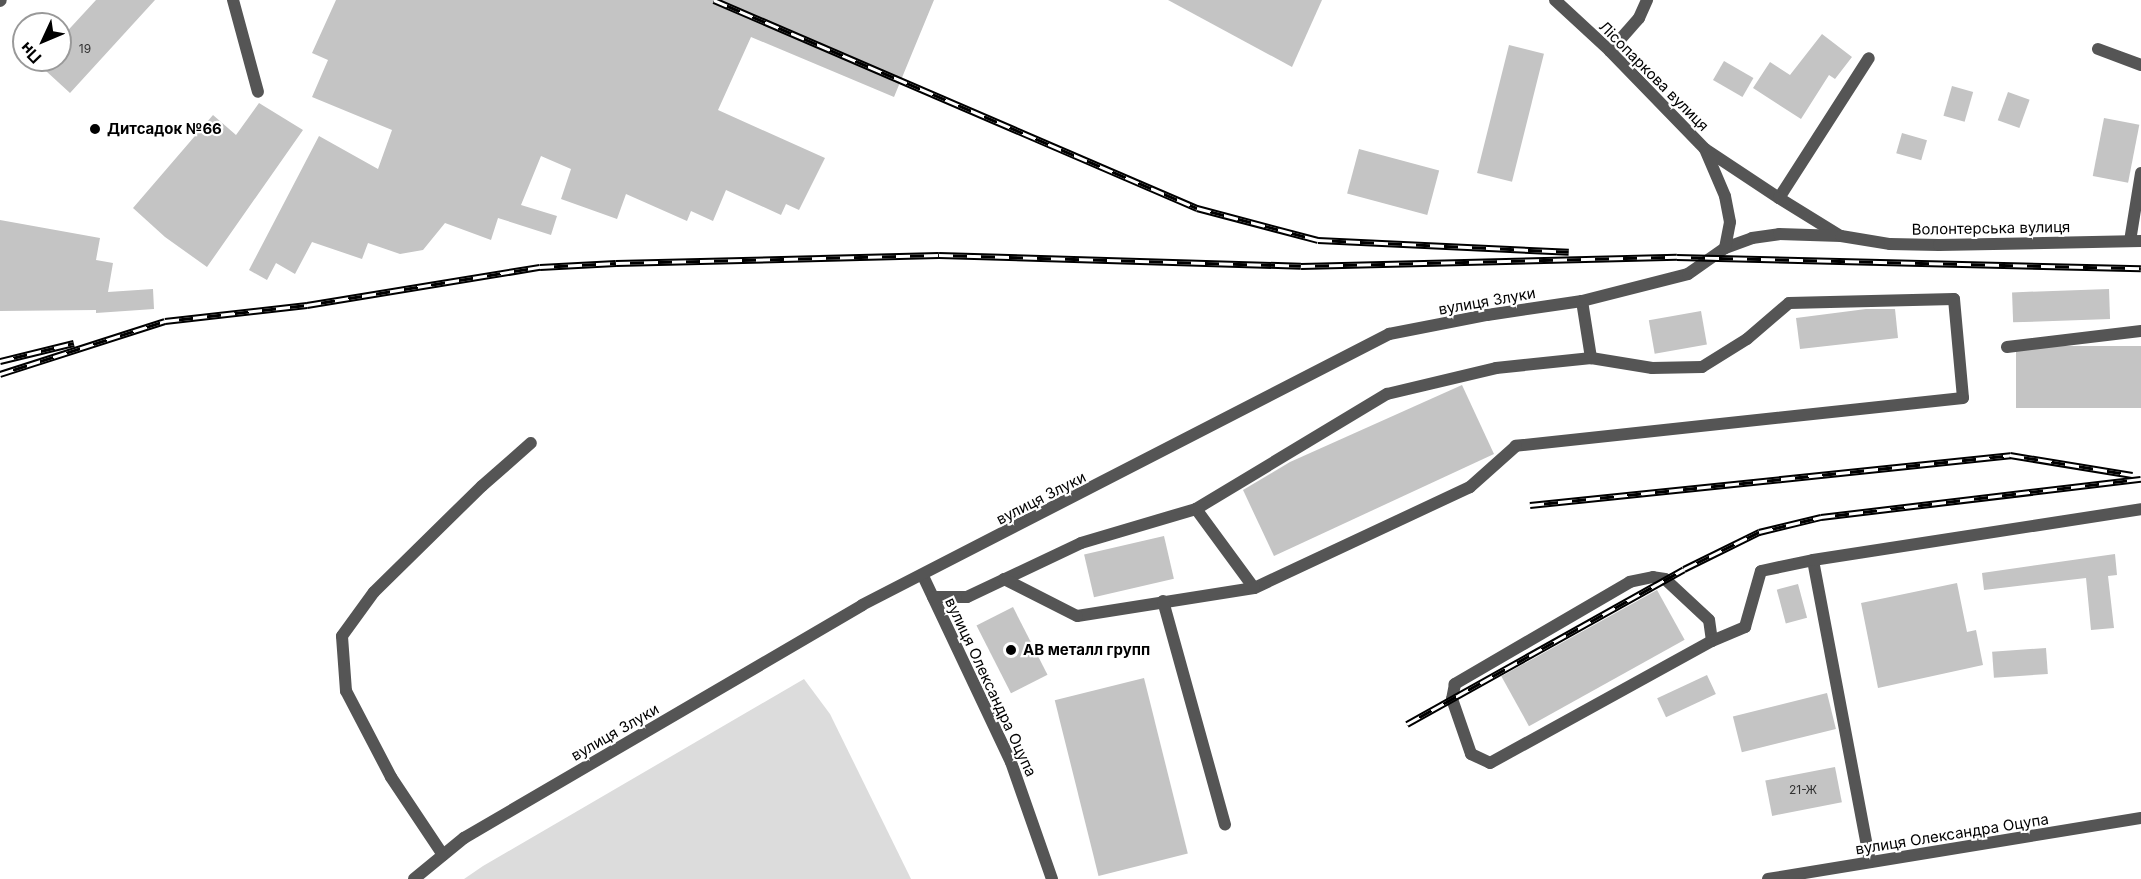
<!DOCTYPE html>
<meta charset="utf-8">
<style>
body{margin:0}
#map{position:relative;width:2141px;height:879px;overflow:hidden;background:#fff;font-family:Inter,sans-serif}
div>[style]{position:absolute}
.green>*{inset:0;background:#dcdcdc}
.building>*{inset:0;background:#c4c4c4;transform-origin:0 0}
.service>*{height:12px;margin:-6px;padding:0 6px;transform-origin:6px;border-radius:6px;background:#555}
.minor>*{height:12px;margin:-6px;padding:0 6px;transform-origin:6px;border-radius:6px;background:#555}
.rail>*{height:7px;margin-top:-3.5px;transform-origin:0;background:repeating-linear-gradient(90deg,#fff 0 14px,#000 0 28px);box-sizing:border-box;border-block:2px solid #000}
.dots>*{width:16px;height:16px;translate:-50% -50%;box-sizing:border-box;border:3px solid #fff;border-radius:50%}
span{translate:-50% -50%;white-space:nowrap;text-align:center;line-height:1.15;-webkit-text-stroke:4.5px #fff;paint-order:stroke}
.number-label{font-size:12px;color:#313131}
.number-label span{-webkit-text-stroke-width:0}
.street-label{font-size:15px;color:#000}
.poi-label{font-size:15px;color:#000;font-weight:700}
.left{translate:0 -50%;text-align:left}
.north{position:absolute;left:12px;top:12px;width:60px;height:60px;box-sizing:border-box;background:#fff;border:2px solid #999;border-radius:50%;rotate:226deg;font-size:16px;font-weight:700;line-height:24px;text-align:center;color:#000}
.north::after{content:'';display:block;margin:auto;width:21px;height:27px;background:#000;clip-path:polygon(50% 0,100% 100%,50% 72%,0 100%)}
</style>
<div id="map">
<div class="green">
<div style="clip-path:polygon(804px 679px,830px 714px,911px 879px,464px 879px,483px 866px)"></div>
</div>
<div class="building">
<div style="clip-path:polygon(96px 0,155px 0,70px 93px,34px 60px,60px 60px,60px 39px)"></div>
<div style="clip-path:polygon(336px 0,934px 0,894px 97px,751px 37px,718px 110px,825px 158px,799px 210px,786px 204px,781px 215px,726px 190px,713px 221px,691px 211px,687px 221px,626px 194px,617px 219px,561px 199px,571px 169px,541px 156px,521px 205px,557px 216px,551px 235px,498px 218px,491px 240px,445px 223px,423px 250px,400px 254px,368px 243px,362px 259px,312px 242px,295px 274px,276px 263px,267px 280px,249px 270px,319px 136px,378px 169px,392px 130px,312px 97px,328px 60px,312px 53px)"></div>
<div style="clip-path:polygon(1168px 0,1322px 0,1292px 67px)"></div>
<div style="clip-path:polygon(1822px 34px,1852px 57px,1835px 79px,1829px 75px,1801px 119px,1753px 88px,1770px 62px,1790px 75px)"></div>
<div style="left:1509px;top:45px;width:36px;height:132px;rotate:14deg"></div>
<div style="left:1724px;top:61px;width:34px;height:22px;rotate:30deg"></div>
<div style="left:1952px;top:86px;width:22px;height:31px;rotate:16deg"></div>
<div style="left:2008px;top:92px;width:23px;height:30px;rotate:20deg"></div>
<div style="clip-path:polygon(259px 103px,303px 130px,207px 267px,165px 237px,133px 208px,213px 115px,236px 135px)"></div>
<div style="left:2104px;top:118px;width:36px;height:59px;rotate:11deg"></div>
<div style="left:1902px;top:133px;width:26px;height:21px;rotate:16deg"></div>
<div style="left:1359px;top:149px;width:83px;height:46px;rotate:15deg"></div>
<div style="clip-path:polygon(0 220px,100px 238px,96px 260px,113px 263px,108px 292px,153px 289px,154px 309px,96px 313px,96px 310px,0 311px)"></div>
<div style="left:2109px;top:289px;width:30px;height:97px;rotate:88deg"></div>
<div style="clip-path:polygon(1866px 309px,1895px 309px,1898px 338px,1800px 349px,1796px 318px)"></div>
<div style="left:1701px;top:311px;width:34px;height:53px;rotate:80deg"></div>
<div style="left:2141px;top:346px;width:62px;height:125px;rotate:90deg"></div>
<div style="clip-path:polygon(1462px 385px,1494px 454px,1274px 556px,1243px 490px,1290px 462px)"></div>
<div style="left:1164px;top:536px;width:44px;height:82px;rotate:77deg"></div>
<div style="clip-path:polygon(2115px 554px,2117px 575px,2108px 576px,2114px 628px,2091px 630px,2086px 578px,1984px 590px,1982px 573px)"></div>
<div style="clip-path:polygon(1957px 583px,1967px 632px,1976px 630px,1983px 665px,1878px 688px,1861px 603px)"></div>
<div style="left:1798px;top:584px;width:35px;height:22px;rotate:75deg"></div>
<div style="left:1657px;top:590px;width:57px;height:178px;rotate:61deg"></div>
<div style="left:1013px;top:607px;width:76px;height:41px;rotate:63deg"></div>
<div style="left:2046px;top:648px;width:26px;height:54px;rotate:86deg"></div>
<div style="left:1707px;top:675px;width:21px;height:55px;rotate:65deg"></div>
<div style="left:1144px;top:678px;width:181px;height:92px;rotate:76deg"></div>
<div style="left:1827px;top:693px;width:37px;height:97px;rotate:76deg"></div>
<div style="left:1835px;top:767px;width:36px;height:71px;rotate:79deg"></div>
</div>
<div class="service">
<div style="left:2098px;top:49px;width:46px;rotate:20.4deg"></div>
<div style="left:1779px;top:198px;width:166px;rotate:-57.3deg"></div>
<div style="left:2130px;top:241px;width:69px;rotate:-80.8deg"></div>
<div style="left:1582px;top:301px;width:58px;rotate:81deg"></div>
<div style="left:2007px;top:347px;width:135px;rotate:-6.8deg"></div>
<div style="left:1196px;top:509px;width:98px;rotate:53.7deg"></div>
<div style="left:923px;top:576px;width:206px;rotate:64.7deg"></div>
<div style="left:1011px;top:762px;width:124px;rotate:70.7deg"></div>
<div style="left:933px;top:597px;width:34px"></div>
<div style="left:967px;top:597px;width:126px;rotate:-25.3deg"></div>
<div style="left:1081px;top:543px;width:120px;rotate:-16.5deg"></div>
<div style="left:1196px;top:509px;width:223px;rotate:-31.1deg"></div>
<div style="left:1387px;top:394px;width:112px;rotate:-13.4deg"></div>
<div style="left:1496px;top:368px;width:96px;rotate:-6deg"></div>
<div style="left:1591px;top:358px;width:62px;rotate:9.3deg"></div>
<div style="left:1652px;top:368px;width:50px;rotate:-1.1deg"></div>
<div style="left:1702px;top:367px;width:53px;rotate:-31.9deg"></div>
<div style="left:1747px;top:339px;width:55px;rotate:-40.6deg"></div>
<div style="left:1789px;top:303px;width:165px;rotate:-1.4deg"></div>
<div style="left:1954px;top:299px;width:99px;rotate:84.8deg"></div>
<div style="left:1963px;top:398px;width:450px;rotate:173.9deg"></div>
<div style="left:1516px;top:446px;width:62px;rotate:138.3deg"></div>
<div style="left:1470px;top:487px;width:238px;rotate:154.9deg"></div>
<div style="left:1254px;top:588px;width:179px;rotate:171deg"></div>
<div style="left:1077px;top:616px;width:82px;rotate:-153.1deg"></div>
<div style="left:1163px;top:601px;width:232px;rotate:74.5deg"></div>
<div style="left:1712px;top:641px;width:21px;rotate:-98deg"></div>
<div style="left:1709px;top:620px;width:60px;rotate:-137deg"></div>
<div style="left:1665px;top:579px;width:12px;rotate:-171deg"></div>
<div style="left:1653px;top:577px;width:24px;rotate:168deg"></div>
<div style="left:1630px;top:582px;width:203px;rotate:149.8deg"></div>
<div style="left:1455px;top:684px;width:15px;rotate:101deg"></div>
<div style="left:1452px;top:699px;width:58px;rotate:70.9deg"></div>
<div style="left:1471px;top:754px;width:21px;rotate:25deg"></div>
<div style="left:1490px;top:763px;width:253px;rotate:-28.8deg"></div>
<div style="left:1712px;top:641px;width:36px;rotate:-23deg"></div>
<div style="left:1745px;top:627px;width:58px;rotate:-74.1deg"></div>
<div style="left:1761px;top:571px;width:53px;rotate:-11.9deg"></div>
<div style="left:443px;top:855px;width:94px;rotate:-123.7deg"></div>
<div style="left:391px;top:777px;width:97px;rotate:-117.6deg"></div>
<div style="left:346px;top:691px;width:55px;rotate:-94.2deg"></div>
<div style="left:342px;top:636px;width:54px;rotate:-54deg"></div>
<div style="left:374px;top:592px;width:151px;rotate:-44.5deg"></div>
<div style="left:482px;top:486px;width:65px;rotate:-41.3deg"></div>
<div style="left:1870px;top:862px;width:307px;rotate:-100.7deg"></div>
<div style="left:1813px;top:560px;width:332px;rotate:-8.8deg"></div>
<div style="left:1768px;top:879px;width:378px;rotate:-9.3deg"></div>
</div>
<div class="minor">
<div style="left:233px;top:0;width:95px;rotate:74.8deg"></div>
<div style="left:1555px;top:0;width:75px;rotate:42.8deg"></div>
<div style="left:1610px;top:51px;width:136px;rotate:45.9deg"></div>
<div style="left:1705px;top:149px;width:89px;rotate:33.5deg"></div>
<div style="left:1779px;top:198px;width:70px;rotate:31.7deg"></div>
<div style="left:0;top:1px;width:1px;rotate:-45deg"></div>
<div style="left:1610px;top:51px;width:44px;rotate:-48.7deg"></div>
<div style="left:1639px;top:18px;width:20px;rotate:-66deg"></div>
<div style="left:1725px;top:248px;width:29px;rotate:-20deg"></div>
<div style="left:1752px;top:238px;width:27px;rotate:-8deg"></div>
<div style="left:1779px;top:234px;width:62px;rotate:1.8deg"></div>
<div style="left:1841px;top:236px;width:50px;rotate:9.3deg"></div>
<div style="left:1890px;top:244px;width:49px;rotate:1.2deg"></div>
<div style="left:1939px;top:245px;width:202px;rotate:-1.1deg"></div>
<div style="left:414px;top:879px;width:65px;rotate:-39.4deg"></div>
<div style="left:464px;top:838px;width:461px;rotate:-30.3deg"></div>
<div style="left:862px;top:605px;width:593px;rotate:-27.21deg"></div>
<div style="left:1389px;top:334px;width:100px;rotate:-11deg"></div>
<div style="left:1487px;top:315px;width:96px;rotate:-8.4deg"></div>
<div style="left:1582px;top:301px;width:109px;rotate:-14.3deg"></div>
<div style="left:1688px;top:274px;width:45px;rotate:-35.1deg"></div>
<div style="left:1725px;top:248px;width:26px;rotate:-79deg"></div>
<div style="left:1730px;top:222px;width:26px;rotate:-101deg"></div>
<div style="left:1725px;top:196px;width:51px;rotate:-113.1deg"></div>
</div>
<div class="rail">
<div style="left:714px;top:0;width:526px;rotate:23.3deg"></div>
<div style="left:1197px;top:208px;width:125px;rotate:14.8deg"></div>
<div style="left:1318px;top:240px;width:251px;rotate:2.7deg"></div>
<div style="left:0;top:361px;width:76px;rotate:-13.7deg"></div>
<div style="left:0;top:374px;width:173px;rotate:-17.8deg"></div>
<div style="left:165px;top:321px;width:143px;rotate:-6.4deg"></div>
<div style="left:307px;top:305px;width:236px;rotate:-9.3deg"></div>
<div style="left:540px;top:267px;width:76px;rotate:-3deg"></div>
<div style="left:616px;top:263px;width:323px;rotate:-1.4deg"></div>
<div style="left:939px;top:255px;width:362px;rotate:1.7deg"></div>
<div style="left:1301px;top:266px;width:376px;rotate:-1.4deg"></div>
<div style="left:1677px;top:257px;width:464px;rotate:1.4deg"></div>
<div style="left:1530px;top:505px;width:483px;rotate:-5.9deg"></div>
<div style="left:2010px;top:455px;width:124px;rotate:9.3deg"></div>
<div style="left:1407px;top:724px;width:317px;rotate:-29.2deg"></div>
<div style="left:1684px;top:569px;width:84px;rotate:-26.3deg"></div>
<div style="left:1759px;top:532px;width:64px;rotate:-13.6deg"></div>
<div style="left:1821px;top:517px;width:322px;rotate:-6.8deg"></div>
</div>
<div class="dots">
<div style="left:95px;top:129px;background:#000"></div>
<div style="left:1011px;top:650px;background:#000"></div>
</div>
<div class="number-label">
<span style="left:85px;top:49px">19</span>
<span style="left:1803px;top:790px">21-Ж</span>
</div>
<div class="street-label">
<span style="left:1654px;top:76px;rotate:45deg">Лісопаркова вулиця</span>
<span style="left:1991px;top:228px;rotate:-1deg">Волонтерська вулиця</span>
<span style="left:1487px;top:301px;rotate:-10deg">вулиця Злуки</span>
<span style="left:1041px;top:498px;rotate:-27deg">вулиця Злуки</span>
<span style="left:991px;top:687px;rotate:65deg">вулиця Олександра Оцупа</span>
<span style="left:615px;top:732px;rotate:-30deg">вулиця Злуки</span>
<span style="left:1952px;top:834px;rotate:-9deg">вулиця Олександра Оцупа</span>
</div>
<div class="poi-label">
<span class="left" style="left:107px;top:129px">Дитсадок №66</span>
<span class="left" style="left:1023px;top:650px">АВ металл групп</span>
</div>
<div class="north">Пн</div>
</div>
